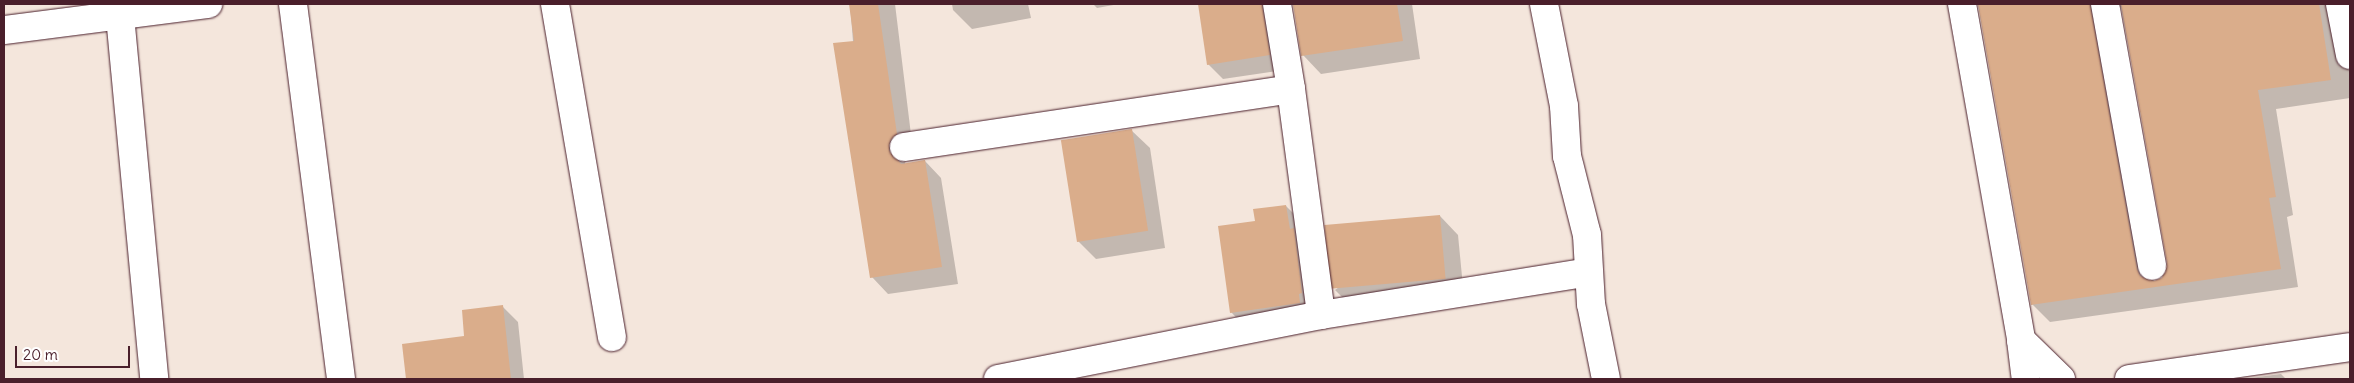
<!DOCTYPE html>
<style>
body{margin:0}
#map{position:relative;width:2354px;height:383px;overflow:hidden;background:#f4e6dc;font-family:Delius,sans-serif}
div>[style]{position:absolute}
.shadow>*{inset:0;background:#0003}
.building>*{inset:0;background:#daad8b;transform-origin:0 0}
.roads{filter:drop-shadow(0 0 1px #4a1f2b) drop-shadow(0 0 1px #4a1f2b)}
.minor>*{height:28px;margin:-14px;padding:0 14px;transform-origin:14px;border-radius:14px;background:#fff}
span{translate:-50% -50%;white-space:nowrap;text-align:center;line-height:1.15;-webkit-text-stroke:4.5px #fff;paint-order:stroke}
.frame{position:absolute;inset:0;border:5px solid #4a1f2b;pointer-events:none}
.scale{position:absolute;left:15px;top:346px;width:115px;height:22px;box-sizing:border-box;border:2px solid #4a1f2b;border-top:0;padding-left:6px;font-size:15px;line-height:18px;white-space:nowrap;color:#4a1f2b;-webkit-text-stroke:4px #fff;paint-order:stroke}
</style>
<div id="map">
<div class="shadow">
<div style="clip-path:polygon(850px 4px,895px 4px,913px 151px,906px 158px,905px 164px,925px 161px,941px 178px,958px 284px,888px 294px,872px 277px)"></div>
<div style="clip-path:polygon(952px 4px,1028px 4px,1031px 18px,972px 29px,953px 10px)"></div>
<div style="clip-path:polygon(1093px 4px,1119px 4px,1097px 8px)"></div>
<div style="clip-path:polygon(1199px 4px,1282px 4px,1284px 70px,1223px 79px,1208px 64px)"></div>
<div style="clip-path:polygon(1294px 4px,1412px 4px,1420px 59px,1321px 74px,1303px 55px)"></div>
<div style="clip-path:polygon(evenodd,1978px 4px,2350px 4px,2350px 98px,2276px 109px,2293px 215px,2287px 217px,2298px 287px,2050px 322px,2032px 304px,1978px 4px,2121px 7px,2169px 264px,2163px 278px,2154px 283px,2108px 26px,2109px 17px,2121px 7px)"></div>
<div style="clip-path:polygon(1131px 130px,1150px 148px,1165px 248px,1096px 259px,1078px 241px)"></div>
<div style="clip-path:polygon(1286px 206px,1304px 224px,1320px 311px,1249px 331px,1231px 312px,1256px 222px)"></div>
<div style="clip-path:polygon(1440px 216px,1458px 235px,1464px 297px,1353px 308px,1335px 290px)"></div>
<div style="clip-path:polygon(503px 307px,518px 322px,524px 379px,408px 379px,403px 345px,466px 337px)"></div>
<div style="clip-path:polygon(2281px 374px,2286px 379px,2243px 379px)"></div>
</div>
<div class="building">
<div style="clip-path:polygon(849px 4px,878px 4px,897px 134px,890px 141px,889px 150px,901px 164px,925px 160px,942px 267px,870px 278px,833px 43px,854px 41px)"></div>
<div style="clip-path:polygon(1198px 4px,1262px 4px,1270px 55px,1207px 65px)"></div>
<div style="clip-path:polygon(1293px 4px,1397px 4px,1403px 41px,1301px 56px)"></div>
<div style="clip-path:polygon(1978px 4px,2090px 4px,2137px 269px,2140px 276px,2154px 281px,2162px 278px,2167px 263px,2121px 4px,2319px 4px,2331px 80px,2258px 90px,2276px 197px,2269px 198px,2281px 269px,2031px 305px)"></div>
<div style="left:1132px;top:129px;width:103px;height:72px;rotate:81deg"></div>
<div style="clip-path:polygon(1286px 205px,1290px 229px,1294px 228px,1302px 293px,1299px 294px,1300px 303px,1230px 313px,1218px 226px,1255px 221px,1253px 209px)"></div>
<div style="left:1440px;top:215px;width:64px;height:116px;rotate:85deg"></div>
<div style="clip-path:polygon(503px 305px,511px 379px,406px 379px,402px 344px,464px 336px,462px 310px)"></div>
</div>
<div class="roads">
<div class="minor">
<div style="left:293px;top:4px;width:378px;rotate:82.7deg"></div>
<div style="left:555px;top:4px;width:338px;rotate:80.3deg"></div>
<div style="left:1277px;top:4px;width:86px;rotate:80.6deg"></div>
<div style="left:1291px;top:89px;width:228px;rotate:82.4deg"></div>
<div style="left:1544px;top:4px;width:104px;rotate:78.9deg"></div>
<div style="left:1564px;top:106px;width:50px;rotate:86.6deg"></div>
<div style="left:1567px;top:156px;width:81px;rotate:75.8deg"></div>
<div style="left:1587px;top:235px;width:69px;rotate:86.7deg"></div>
<div style="left:1591px;top:304px;width:76px;rotate:78.7deg"></div>
<div style="left:1962px;top:4px;width:341px;rotate:80deg"></div>
<div style="left:2021px;top:340px;width:56px;rotate:44.3deg"></div>
<div style="left:2105px;top:4px;width:266px;rotate:79.8deg"></div>
<div style="left:2340px;top:4px;width:52px;rotate:78.9deg"></div>
<div style="left:120px;top:16px;width:365px;rotate:84.6deg"></div>
<div style="left:4px;top:30px;width:206px;rotate:-7.3deg"></div>
<div style="left:904px;top:147px;width:391px;rotate:-8.5deg"></div>
<div style="left:2021px;top:340px;width:39px;rotate:83deg"></div>
<div style="left:998px;top:379px;width:329px;rotate:-11.2deg"></div>
<div style="left:1321px;top:315px;width:270px;rotate:-9.1deg"></div>
<div style="left:2129px;top:379px;width:223px;rotate:-8.2deg"></div>
</div>
</div>
<div class="frame"></div>
<div class="scale">20 m</div>
</div>
